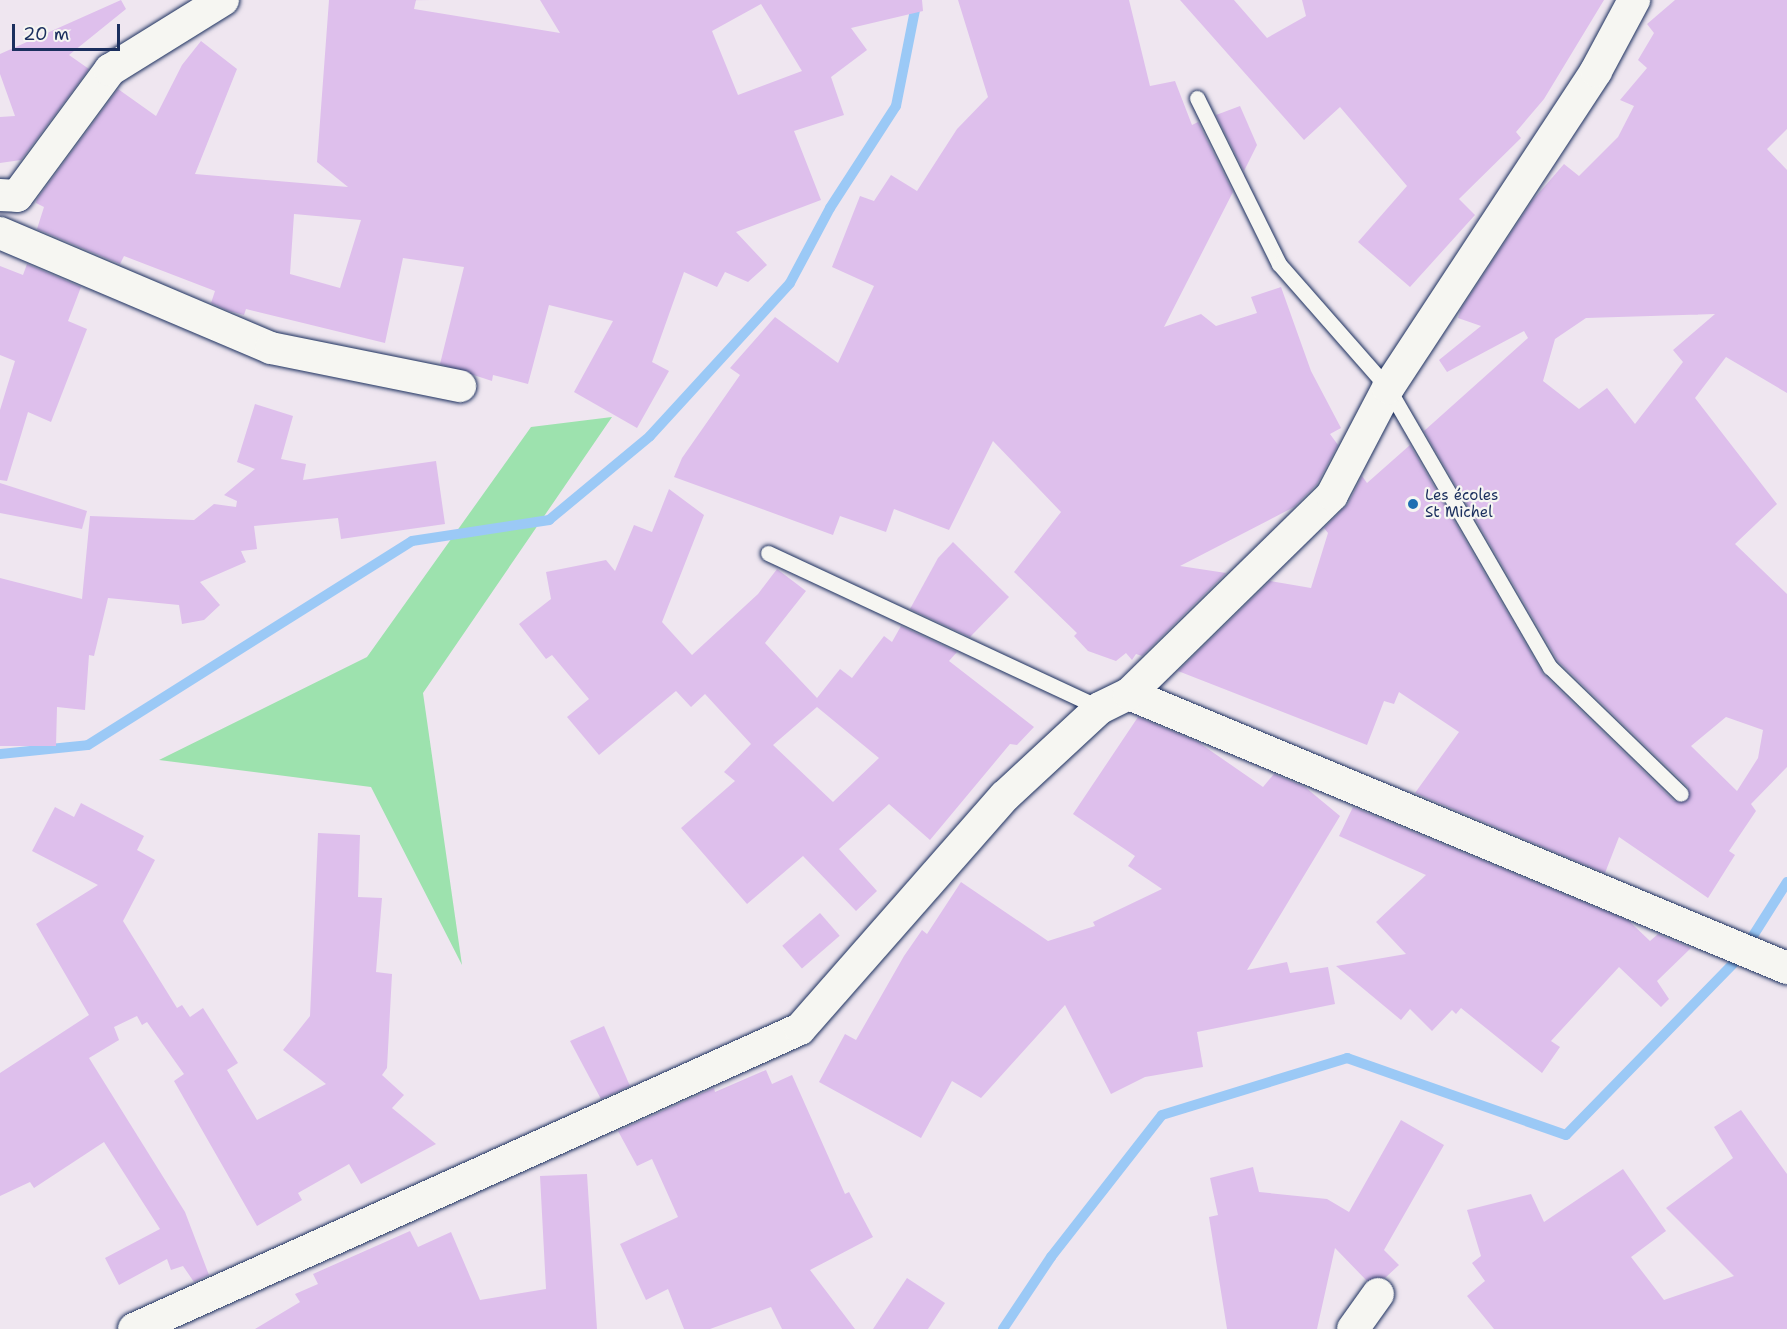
<!DOCTYPE html>
<meta charset="utf-8">
<style>
body{margin:0}
#map{position:relative;width:1787px;height:1329px;overflow:hidden;background:#efe6f0;font-family:"Shantell Sans",sans-serif}
div>[style]{position:absolute}
.green>*{inset:0;background:#9de2ae}
.stream>*{height:10px;margin:-5px;padding:0 5px;transform-origin:5px;border-radius:5px;background:#9bc9f6}
.building>*{inset:0;background:#debfec;transform-origin:0 0}
.roads{filter:drop-shadow(0 0 2px #1b2f5e) drop-shadow(0 0 2px #1b2f5e)}
.service>*{height:15px;margin:-7.5px;padding:0 7.5px;transform-origin:7.5px;border-radius:7.5px;background:#f6f6f2}
.minor>*{height:32px;margin:-16px;padding:0 16px;transform-origin:16px;border-radius:16px;background:#f6f6f2}
.dots>*{width:16px;height:16px;translate:-50% -50%;box-sizing:border-box;border:3px solid #f6f6f2;border-radius:50%}
span{translate:-50% -50%;white-space:nowrap;text-align:center;line-height:1.15;-webkit-text-stroke:4.5px #f6f6f2;paint-order:stroke}
.poi-label{font-size:15px;color:#1b2f5e}
.left{translate:0 -50%;text-align:left}
.scale{position:absolute;left:12px;top:24px;width:108px;height:27px;box-sizing:border-box;border:3px solid #1b2f5e;border-top:0;padding-left:8px;font-size:18px;line-height:21px;white-space:nowrap;color:#1b2f5e;-webkit-text-stroke:4px #f6f6f2;paint-order:stroke}
</style>
<div id="map">
<div class="green">
<div style="clip-path:polygon(612px 417px,423px 693px,462px 965px,371px 787px,159px 760px,367px 657px,531px 427px)"></div>
</div>
<div class="stream">
<div style="left:0;top:754px;width:88px;rotate:-5.8deg"></div>
<div style="left:88px;top:745px;width:383px;rotate:-32.2deg"></div>
<div style="left:412px;top:541px;width:139px;rotate:-8.7deg"></div>
<div style="left:549px;top:520px;width:131px;rotate:-39.7deg"></div>
<div style="left:650px;top:436px;width:207px;rotate:-47.5deg"></div>
<div style="left:790px;top:283px;width:85px;rotate:-61.9deg"></div>
<div style="left:830px;top:208px;width:121px;rotate:-57.1deg"></div>
<div style="left:896px;top:106px;width:108px;rotate:-78.8deg"></div>
<div style="left:1003px;top:1329px;width:87px;rotate:-56.3deg"></div>
<div style="left:1051px;top:1257px;width:180px;rotate:-52deg"></div>
<div style="left:1162px;top:1115px;width:194px;rotate:-17.1deg"></div>
<div style="left:1347px;top:1058px;width:232px;rotate:19.4deg"></div>
<div style="left:1566px;top:1135px;width:248px;rotate:-45.7deg"></div>
<div style="left:1739px;top:958px;width:90px;rotate:-57.7deg"></div>
</div>
<div class="building">
<div style="clip-path:polygon(121px 0,126px 9px,69px 55px,89px 69px,21px 160px,0 163px,0 117px,15px 116px,0 74px,0 54px)"></div>
<div style="clip-path:polygon(evenodd,329px 0,416px 0,414px 9px,560px 33px,540px 0,922px 0,923px 11px,851px 28px,867px 50px,831px 77px,844px 115px,794px 131px,821px 200px,736px 232px,767px 265px,748px 282px,725px 272px,717px 287px,684px 272px,652px 362px,669px 371px,637px 428px,574px 392px,613px 321px,549px 305px,528px 384px,493px 375px,492px 381px,440px 364px,464px 267px,403px 258px,385px 343px,246px 309px,244px 315px,229px 311px,211px 303px,215px 291px,124px 256px,120px 264px,37px 229px,44px 207px,36px 203px,37px 199px,118px 89px,156px 116px,182px 65px,201px 41px,237px 69px,195px 174px,348px 187px,317px 162px,329px 0,761px 4px,802px 71px,738px 95px,712px 31px,761px 4px,329px 0,294px 214px,361px 220px,340px 288px,290px 274px,294px 214px)"></div>
<div style="clip-path:polygon(958px 0,1129px 0,1150px 86px,1175px 81px,1192px 125px,1198px 122px,1233px 192px,1164px 327px,1201px 314px,1216px 326px,1257px 313px,1251px 297px,1281px 287px,1311px 371px,1341px 428px,1330px 434px,1338px 445px,1317px 484px,1294px 507px,1180px 566px,1226px 573px,1142px 656px,1136px 654px,1132px 660px,1126px 653px,1116px 661px,1088px 651px,1074px 636px,1077px 633px,1014px 572px,1061px 512px,993px 441px,949px 530px,894px 509px,886px 532px,840px 516px,833px 535px,674px 477px,682px 458px,740px 375px,730px 368px,775px 317px,838px 363px,874px 286px,832px 267px,860px 196px,874px 201px,891px 175px,917px 191px,957px 129px,988px 97px)"></div>
<div style="clip-path:polygon(1180px 0,1234px 0,1267px 38px,1306px 16px,1302px 0,1604px 0,1544px 99px,1516px 132px,1521px 138px,1459px 199px,1475px 215px,1410px 287px,1358px 242px,1407px 186px,1340px 107px,1304px 140px)"></div>
<div style="clip-path:polygon(evenodd,1675px 0,1787px 0,1787px 129px,1767px 149px,1787px 170px,1787px 393px,1726px 357px,1695px 398px,1777px 504px,1735px 544px,1787px 594px,1787px 767px,1751px 804px,1756px 811px,1729px 851px,1735px 855px,1708px 898px,1619px 837px,1605px 873px,1415px 793px,1459px 732px,1399px 692px,1394px 704px,1384px 701px,1367px 745px,1178px 671px,1270px 581px,1311px 588px,1328px 533px,1324px 528px,1348px 504px,1362px 476px,1367px 483px,1410px 445px,1543px 674px,1674px 801px,1688px 800px,1688px 787px,1558px 661px,1424px 431px,1528px 338px,1524px 331px,1447px 372px,1439px 360px,1481px 326px,1458px 318px,1461px 309px,1532px 201px,1564px 164px,1579px 176px,1618px 137px,1634px 106px,1620px 100px,1647px 68px,1638px 60px,1654px 33px,1647px 24px,1675px 0,1715px 314px,1673px 350px,1683px 362px,1635px 424px,1607px 388px,1579px 409px,1543px 381px,1555px 339px,1586px 318px,1715px 314px,1675px 0,1726px 717px,1763px 730px,1758px 758px,1737px 791px,1691px 746px,1726px 717px)"></div>
<div style="clip-path:polygon(1240px 106px,1257px 145px,1244px 171px,1216px 115px)"></div>
<div style="clip-path:polygon(27px 264px,81px 287px,68px 321px,87px 329px,51px 422px,28px 412px,7px 481px,0 480px,0 410px,15px 361px,0 355px,0 266px,23px 275px)"></div>
<div style="clip-path:polygon(255px 404px,293px 416px,281px 459px,306px 464px,303px 480px,436px 461px,445px 524px,341px 539px,338px 518px,254px 526px,257px 549px,241px 551px,246px 562px,200px 582px,220px 605px,204px 620px,182px 624px,179px 605px,108px 598px,94px 656px,89px 655px,85px 710px,57px 707px,56px 746px,0 746px,0 578px,82px 599px,90px 516px,194px 520px,214px 504px,236px 507px,237px 501px,224px 495px,255px 469px,237px 462px)"></div>
<div style="clip-path:polygon(0 483px,87px 511px,82px 529px,0 513px)"></div>
<div style="clip-path:polygon(evenodd,669px 489px,704px 515px,662px 622px,692px 655px,758px 594px,777px 569px,806px 591px,765px 643px,817px 698px,840px 669px,852px 678px,884px 636px,892px 642px,901px 626px,957px 652px,949px 661px,1034px 727px,1017px 745px,1010px 744px,930px 840px,889px 804px,839px 849px,877px 891px,856px 911px,803px 856px,747px 904px,681px 828px,735px 781px,724px 772px,751px 744px,705px 694px,691px 707px,676px 691px,599px 755px,567px 717px,589px 699px,552px 655px,546px 659px,519px 624px,551px 599px,546px 572px,606px 560px,615px 571px,634px 525px,652px 532px,669px 489px,817px 707px,879px 758px,833px 802px,773px 745px,817px 707px)"></div>
<div style="clip-path:polygon(953px 542px,1009px 597px,970px 637px,910px 609px,938px 558px)"></div>
<div style="clip-path:polygon(1138px 717px,1198px 742px,1263px 787px,1274px 774px,1305px 787px,1340px 816px,1247px 970px,1287px 962px,1290px 973px,1328px 967px,1335px 1004px,1197px 1032px,1203px 1067px,1145px 1077px,1111px 1094px,1065px 1005px,981px 1098px,952px 1081px,921px 1138px,819px 1082px,845px 1034px,856px 1040px,904px 956px,922px 930px,927px 934px,961px 882px,1048px 941px,1095px 926px,1093px 922px,1162px 889px,1128px 866px,1135px 856px,1073px 814px)"></div>
<div style="clip-path:polygon(81px 803px,144px 836px,137px 850px,155px 860px,123px 921px,177px 1008px,182px 1005px,190px 1017px,203px 1008px,238px 1063px,227px 1070px,257px 1120px,326px 1084px,283px 1050px,310px 1016px,318px 833px,360px 835px,358px 897px,382px 898px,376px 972px,392px 974px,387px 1068px,382px 1075px,404px 1095px,392px 1108px,436px 1144px,361px 1184px,349px 1164px,298px 1193px,302px 1200px,257px 1226px,174px 1081px,184px 1074px,147px 1022px,142px 1025px,137px 1016px,114px 1027px,119px 1040px,89px 1058px,185px 1212px,209px 1275px,194px 1282px,183px 1266px,171px 1270px,167px 1259px,119px 1285px,105px 1258px,160px 1229px,104px 1142px,34px 1188px,30px 1182px,0 1196px,0 1073px,89px 1015px,36px 924px,98px 885px,32px 851px,55px 807px,74px 817px)"></div>
<div style="clip-path:polygon(1353px 807px,1629px 921px,1650px 941px,1658px 934px,1691px 948px,1657px 981px,1669px 999px,1661px 1007px,1619px 967px,1551px 1041px,1560px 1047px,1542px 1073px,1461px 1008px,1456px 1014px,1452px 1010px,1432px 1031px,1410px 1009px,1401px 1020px,1336px 966px,1406px 954px,1376px 922px,1426px 875px,1339px 836px)"></div>
<div style="left:820px;top:913px;width:30px;height:50px;rotate:49deg"></div>
<div style="clip-path:polygon(604px 1026px,630px 1086px,601px 1099px,570px 1041px)"></div>
<div style="clip-path:polygon(766px 1070px,772px 1084px,792px 1075px,845px 1194px,849px 1192px,873px 1237px,810px 1270px,855px 1329px,782px 1329px,771px 1307px,710px 1329px,684px 1329px,668px 1289px,646px 1300px,620px 1244px,678px 1217px,652px 1159px,637px 1166px,618px 1131px,714px 1088px,715px 1092px)"></div>
<div style="clip-path:polygon(1741px 1110px,1787px 1174px,1787px 1329px,1494px 1329px,1467px 1296px,1485px 1281px,1472px 1263px,1481px 1256px,1467px 1210px,1531px 1194px,1544px 1222px,1623px 1169px,1666px 1231px,1631px 1257px,1664px 1300px,1734px 1276px,1666px 1208px,1733px 1158px,1714px 1127px)"></div>
<div style="clip-path:polygon(1401px 1120px,1444px 1145px,1384px 1250px,1399px 1265px,1385px 1278px,1367px 1281px,1335px 1248px,1317px 1329px,1227px 1329px,1209px 1217px,1218px 1215px,1210px 1178px,1253px 1167px,1259px 1192px,1327px 1199px,1349px 1212px)"></div>
<div style="clip-path:polygon(587px 1174px,597px 1329px,255px 1329px,300px 1302px,295px 1294px,318px 1284px,313px 1274px,410px 1231px,418px 1247px,451px 1232px,480px 1300px,546px 1289px,540px 1176px)"></div>
<div style="clip-path:polygon(907px 1278px,945px 1303px,928px 1329px,873px 1329px)"></div>
</div>
<div class="roads">
<div class="service">
<div style="left:1197px;top:98px;width:185px;rotate:63.7deg"></div>
<div style="left:1279px;top:264px;width:165px;rotate:48.7deg"></div>
<div style="left:1388px;top:388px;width:323px;rotate:59.9deg"></div>
<div style="left:1550px;top:667px;width:182px;rotate:44.1deg"></div>
<div style="left:768px;top:553px;width:366px;rotate:25deg"></div>
</div>
<div class="minor">
<div style="left:0;top:195px;width:17px;rotate:3deg"></div>
<div style="left:17px;top:196px;width:157px;rotate:-53.6deg"></div>
<div style="left:110px;top:70px;width:133px;rotate:-31.8deg"></div>
<div style="left:0;top:233px;width:294px;rotate:23deg"></div>
<div style="left:271px;top:348px;width:193px;rotate:11.4deg"></div>
<div style="left:1129px;top:694px;width:713px;rotate:22.61deg"></div>
<div style="left:134px;top:1329px;width:730px;rotate:-24.25deg"></div>
<div style="left:800px;top:1029px;width:310px;rotate:-48.7deg"></div>
<div style="left:1005px;top:796px;width:129px;rotate:-42.8deg"></div>
<div style="left:1100px;top:708px;width:32px;rotate:-26deg"></div>
<div style="left:1129px;top:694px;width:284px;rotate:-44.4deg"></div>
<div style="left:1332px;top:495px;width:121px;rotate:-62.4deg"></div>
<div style="left:1388px;top:388px;width:379px;rotate:-56.7deg"></div>
<div style="left:1596px;top:71px;width:81px;rotate:-61.8deg"></div>
<div style="left:1353px;top:1329px;width:43px;rotate:-54.5deg"></div>
</div>
</div>
<div class="dots">
<div style="left:1413px;top:504px;background:#1f6fb2"></div>
</div>
<div class="poi-label">
<span class="left" style="left:1425px;top:504px">Les écoles<br>St Michel</span>
</div>
<div class="scale">20 m</div>
</div>
